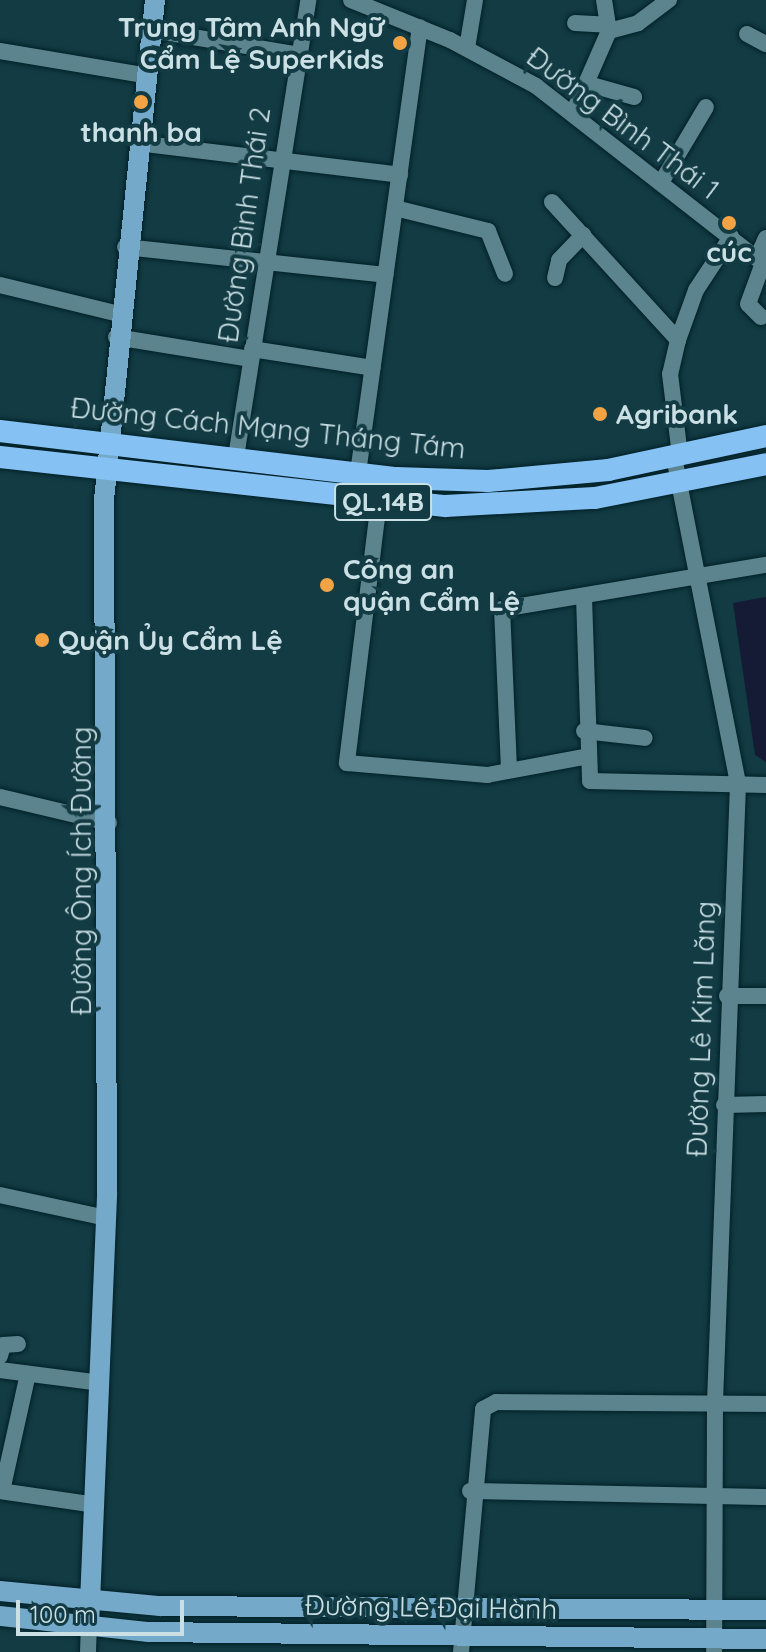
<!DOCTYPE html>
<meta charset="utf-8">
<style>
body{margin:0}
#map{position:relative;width:766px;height:1652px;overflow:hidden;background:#123b43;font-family:Quicksand,sans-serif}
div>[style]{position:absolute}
.water>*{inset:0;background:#151b34}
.roads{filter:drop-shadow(0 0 2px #022027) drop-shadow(0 0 2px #022027)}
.minor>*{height:16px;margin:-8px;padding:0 8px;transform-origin:8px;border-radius:8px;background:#5c848e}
.major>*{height:20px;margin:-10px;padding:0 10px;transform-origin:10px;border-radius:10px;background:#75a9ca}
.highway>*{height:22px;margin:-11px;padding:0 11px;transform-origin:11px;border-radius:11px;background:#85c1f2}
.dots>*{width:22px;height:22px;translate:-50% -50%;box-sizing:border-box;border:4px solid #123b43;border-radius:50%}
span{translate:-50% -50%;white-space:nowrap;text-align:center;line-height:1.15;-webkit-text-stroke:8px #123b43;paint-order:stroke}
.shield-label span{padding:2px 6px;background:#123b43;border:2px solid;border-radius:6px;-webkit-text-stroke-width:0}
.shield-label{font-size:26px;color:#cbe0e5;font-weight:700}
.poi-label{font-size:28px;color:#cbe0e5;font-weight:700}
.right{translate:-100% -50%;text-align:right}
.left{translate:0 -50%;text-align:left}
.street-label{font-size:28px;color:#cbe0e5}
.scale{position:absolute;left:16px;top:1600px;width:168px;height:36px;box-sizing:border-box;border:4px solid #cbe0e5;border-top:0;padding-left:10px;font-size:24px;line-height:28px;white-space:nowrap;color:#cbe0e5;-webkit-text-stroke:6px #123b43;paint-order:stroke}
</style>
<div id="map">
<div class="water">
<div style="clip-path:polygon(766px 597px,766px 762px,755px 755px,733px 603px)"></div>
</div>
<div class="roads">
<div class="minor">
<div style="left:351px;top:0;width:107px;rotate:22deg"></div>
<div style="left:450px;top:40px;width:98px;rotate:28.1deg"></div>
<div style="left:536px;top:86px;width:292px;rotate:38deg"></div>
<div style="left:604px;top:0;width:31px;rotate:81deg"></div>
<div style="left:575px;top:23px;width:33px;rotate:3deg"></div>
<div style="left:151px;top:30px;width:146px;rotate:9.5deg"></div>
<div style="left:747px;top:34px;width:21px;rotate:28deg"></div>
<div style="left:467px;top:48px;width:49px;rotate:-80.5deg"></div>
<div style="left:0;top:51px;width:146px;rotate:9.5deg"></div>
<div style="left:588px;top:84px;width:48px;rotate:15.8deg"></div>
<div style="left:573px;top:113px;width:90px;rotate:-66.3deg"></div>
<div style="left:609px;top:31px;width:30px;rotate:-15deg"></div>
<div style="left:638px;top:23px;width:39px;rotate:-37deg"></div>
<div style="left:137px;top:143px;width:265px;rotate:6.9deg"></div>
<div style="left:662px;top:181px;width:86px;rotate:-59.3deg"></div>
<div style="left:552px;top:202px;width:187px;rotate:47.6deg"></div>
<div style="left:678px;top:340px;width:35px;rotate:103deg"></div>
<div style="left:670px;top:374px;width:83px;rotate:83deg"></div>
<div style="left:395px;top:208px;width:96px;rotate:13.9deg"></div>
<div style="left:488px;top:231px;width:46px;rotate:68.4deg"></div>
<div style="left:125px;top:247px;width:262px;rotate:6.1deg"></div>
<div style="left:757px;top:258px;width:22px;rotate:-66deg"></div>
<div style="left:555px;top:278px;width:18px;rotate:-77deg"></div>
<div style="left:559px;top:260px;width:35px;rotate:-46deg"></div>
<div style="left:0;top:285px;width:122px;rotate:13.7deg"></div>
<div style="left:761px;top:317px;width:18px;rotate:-135deg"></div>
<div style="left:748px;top:304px;width:44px;rotate:-69.9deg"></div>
<div style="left:116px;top:337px;width:137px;rotate:9.3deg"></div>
<div style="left:678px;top:340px;width:53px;rotate:-70.2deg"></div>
<div style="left:696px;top:290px;width:64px;rotate:-56.6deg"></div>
<div style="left:252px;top:349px;width:122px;rotate:8.9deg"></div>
<div style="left:236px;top:457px;width:463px;rotate:-81deg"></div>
<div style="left:674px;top:457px;width:333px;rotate:78.9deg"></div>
<div style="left:738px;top:784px;width:619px;rotate:92.13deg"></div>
<div style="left:715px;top:1403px;width:249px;rotate:90.2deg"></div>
<div style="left:358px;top:473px;width:450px;rotate:-82.1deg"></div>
<div style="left:379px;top:501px;width:264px;rotate:97deg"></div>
<div style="left:347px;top:763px;width:141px;rotate:4.9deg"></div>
<div style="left:487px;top:775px;width:99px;rotate:-10.5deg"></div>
<div style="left:584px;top:597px;width:184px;rotate:88.1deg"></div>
<div style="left:590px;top:781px;width:176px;rotate:1.3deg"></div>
<div style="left:584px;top:731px;width:61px;rotate:6.5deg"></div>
<div style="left:509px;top:769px;width:160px;rotate:-92.5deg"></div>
<div style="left:502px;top:609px;width:268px;rotate:-9.5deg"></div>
<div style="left:0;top:797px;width:112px;rotate:13.4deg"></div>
<div style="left:727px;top:996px;width:39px"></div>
<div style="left:724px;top:1105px;width:42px;rotate:-1.4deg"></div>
<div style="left:0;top:1195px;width:108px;rotate:12.2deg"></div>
<div style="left:0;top:1356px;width:11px;rotate:-75deg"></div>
<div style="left:3px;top:1345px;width:15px;rotate:-4deg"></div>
<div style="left:0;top:1370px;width:102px;rotate:7.3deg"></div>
<div style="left:0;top:1491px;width:97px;rotate:8.3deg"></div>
<div style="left:2px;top:1491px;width:120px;rotate:-77.5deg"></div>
<div style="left:470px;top:1491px;width:296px;rotate:1.2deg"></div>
<div style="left:88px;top:1652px;width:26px;rotate:-88deg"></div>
<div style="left:461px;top:1652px;width:244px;rotate:-84.8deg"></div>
<div style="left:483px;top:1409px;width:15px;rotate:-28deg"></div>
<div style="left:496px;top:1402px;width:270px;rotate:0.4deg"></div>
</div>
<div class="major">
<div style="left:0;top:1591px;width:161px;rotate:5.4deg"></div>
<div style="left:160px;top:1606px;width:606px;rotate:0.38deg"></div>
<div style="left:0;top:1616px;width:149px;rotate:6.2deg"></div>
<div style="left:148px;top:1632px;width:618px;rotate:0.65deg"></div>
<div style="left:89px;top:1626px;width:432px;rotate:-87.6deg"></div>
<div style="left:107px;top:1194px;width:694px;rotate:-90.25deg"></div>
<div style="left:104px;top:500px;width:503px;rotate:-84.18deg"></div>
</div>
<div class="highway">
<div style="left:0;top:431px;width:399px;rotate:6.8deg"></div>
<div style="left:396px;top:478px;width:92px;rotate:1.9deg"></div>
<div style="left:488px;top:481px;width:121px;rotate:-5.2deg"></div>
<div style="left:608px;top:470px;width:162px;rotate:-12.1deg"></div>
<div style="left:0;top:457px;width:448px;rotate:6.3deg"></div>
<div style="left:445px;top:506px;width:150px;rotate:-3.1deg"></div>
<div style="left:595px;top:498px;width:174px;rotate:-11.2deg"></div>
</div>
</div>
<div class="dots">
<div style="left:400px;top:43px;background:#f4a344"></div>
<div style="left:141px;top:102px;background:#f4a344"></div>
<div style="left:729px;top:223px;background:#f4a344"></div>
<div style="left:600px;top:414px;background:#f4a344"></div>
<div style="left:327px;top:585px;background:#f4a344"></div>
<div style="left:42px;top:640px;background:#f4a344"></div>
</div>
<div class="shield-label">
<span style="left:383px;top:502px">QL.14B</span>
</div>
<div class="poi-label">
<span class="right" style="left:384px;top:43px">Trung Tâm Anh Ngữ<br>Cẩm Lệ SuperKids</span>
<span style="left:141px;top:132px">thanh ba</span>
<span style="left:729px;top:252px">cúc</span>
<span class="left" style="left:616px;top:414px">Agribank</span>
<span class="left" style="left:343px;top:585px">Công an<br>quận Cẩm Lệ</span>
<span class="left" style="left:58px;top:640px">Quận Ủy Cẩm Lệ</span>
</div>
<div class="street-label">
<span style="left:623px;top:123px;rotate:37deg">Đường Bình Thái 1</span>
<span style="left:244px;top:225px;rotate:-82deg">Đường Bình Thái 2</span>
<span style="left:268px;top:428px;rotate:6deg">Đường Cách Mạng Tháng Tám</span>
<span style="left:81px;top:871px;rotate:-90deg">Đường Ông Ích Đường</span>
<span style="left:701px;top:1029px;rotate:-88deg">Đường Lê Kim Lăng</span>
<span style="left:431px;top:1607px;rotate:1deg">Đường Lê Đại Hành</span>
</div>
<div class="scale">100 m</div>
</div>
